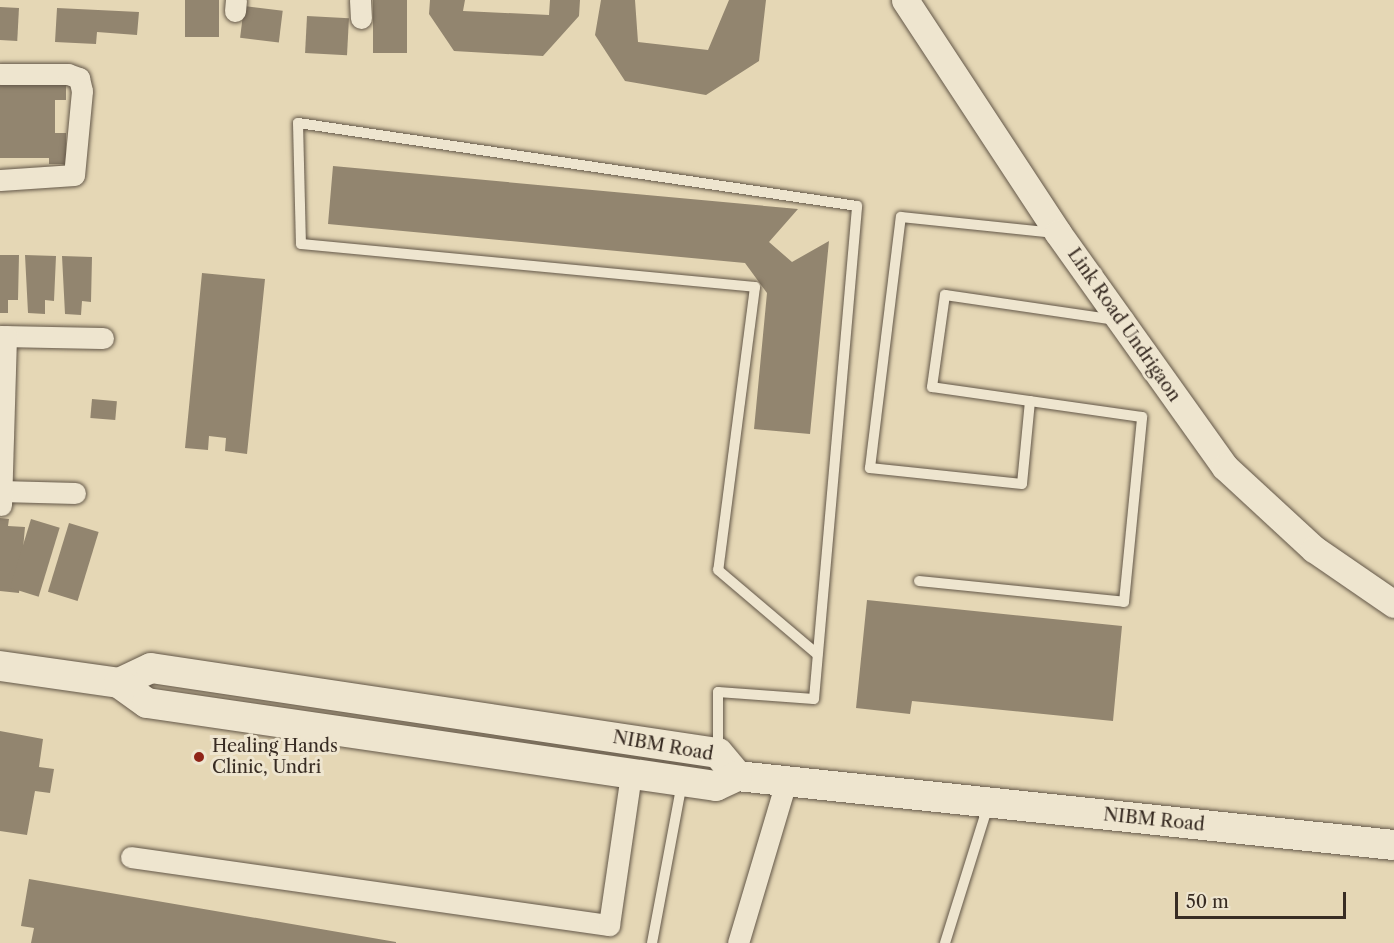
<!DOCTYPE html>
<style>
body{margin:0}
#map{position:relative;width:1394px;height:943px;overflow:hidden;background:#e5d7b5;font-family:"Libre Caslon Text",serif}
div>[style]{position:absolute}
.building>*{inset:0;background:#92856f;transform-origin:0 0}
.roads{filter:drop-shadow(0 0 2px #635748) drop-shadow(0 0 2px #635748)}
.service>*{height:10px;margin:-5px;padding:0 5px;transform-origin:5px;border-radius:5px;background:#eee5cf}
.minor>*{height:21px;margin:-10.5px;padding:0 10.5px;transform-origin:10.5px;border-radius:10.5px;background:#eee5cf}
.tertiary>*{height:27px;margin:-13.5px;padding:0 13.5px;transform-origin:13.5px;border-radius:13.5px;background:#eee5cf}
.secondary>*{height:30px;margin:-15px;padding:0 15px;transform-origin:15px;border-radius:15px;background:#eee5cf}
.dots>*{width:16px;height:16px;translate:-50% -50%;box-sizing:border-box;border:3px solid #eee5cf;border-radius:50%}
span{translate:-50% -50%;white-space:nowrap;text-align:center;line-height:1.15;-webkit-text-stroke:6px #eee5cf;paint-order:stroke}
.street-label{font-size:18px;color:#382c23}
.poi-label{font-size:18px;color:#382c23}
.left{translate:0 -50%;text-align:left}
.scale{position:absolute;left:1175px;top:892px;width:171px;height:27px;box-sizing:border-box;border:3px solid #382c23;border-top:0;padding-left:8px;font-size:18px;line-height:21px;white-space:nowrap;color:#382c23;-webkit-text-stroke:4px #eee5cf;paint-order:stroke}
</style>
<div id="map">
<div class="building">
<div style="left:185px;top:0;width:34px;height:37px"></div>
<div style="left:373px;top:0;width:34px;height:53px"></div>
<div style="clip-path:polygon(430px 0,465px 0,463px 11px,549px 15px,550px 0,580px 0,579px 16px,543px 56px,454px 51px,429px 14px)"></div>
<div style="clip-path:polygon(601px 0,635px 0,638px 42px,708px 50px,729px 0,766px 0,759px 61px,706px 95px,625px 81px,595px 35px)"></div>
<div style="left:244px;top:6px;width:39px;height:32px;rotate:7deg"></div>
<div style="left:0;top:7px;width:19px;height:33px;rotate:3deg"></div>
<div style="clip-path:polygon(57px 8px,139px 12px,137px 35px,97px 32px,96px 44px,55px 42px)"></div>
<div style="left:307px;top:16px;width:42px;height:37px;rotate:3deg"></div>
<div style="clip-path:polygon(0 81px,66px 81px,66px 100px,55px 100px,55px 133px,66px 133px,66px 164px,49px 164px,49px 158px,0 158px)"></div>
<div style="clip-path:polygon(333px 166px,798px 209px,769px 242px,792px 262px,829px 241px,810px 434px,754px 429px,767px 293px,745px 263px,328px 224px)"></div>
<div style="clip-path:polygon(0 255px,19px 255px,18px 300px,8px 300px,8px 313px,0 313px)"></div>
<div style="clip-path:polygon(25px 255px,56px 256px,54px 301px,45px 300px,45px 314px,28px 313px)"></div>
<div style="clip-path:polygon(62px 256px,92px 257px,91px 302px,82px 301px,81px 315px,65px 314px)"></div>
<div style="clip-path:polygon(202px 273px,265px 279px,247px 454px,225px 451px,226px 438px,209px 436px,208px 450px,185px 448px)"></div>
<div style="left:92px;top:399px;width:25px;height:19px;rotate:5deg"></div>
<div style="clip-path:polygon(0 518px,9px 519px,8px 526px,25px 527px,19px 593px,0 591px)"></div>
<div style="left:31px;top:519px;width:30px;height:72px;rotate:17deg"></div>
<div style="left:69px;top:523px;width:31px;height:72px;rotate:17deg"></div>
<div style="clip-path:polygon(867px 600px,1122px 626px,1113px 721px,912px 701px,910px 714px,856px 708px)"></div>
<div style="clip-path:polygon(0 731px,43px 739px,39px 767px,54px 769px,50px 793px,35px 791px,27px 835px,0 831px)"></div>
<div style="clip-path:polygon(29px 879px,396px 942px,396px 943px,31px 943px,34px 928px,21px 926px)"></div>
</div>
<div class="roads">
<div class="service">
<div style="left:1030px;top:401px;width:83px;rotate:95.5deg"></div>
<div style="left:1022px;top:484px;width:153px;rotate:-174deg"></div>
<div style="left:870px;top:468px;width:253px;rotate:-83deg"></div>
<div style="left:901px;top:217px;width:155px;rotate:5.9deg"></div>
<div style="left:919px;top:581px;width:206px;rotate:5.8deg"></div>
<div style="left:1124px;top:602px;width:186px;rotate:-84.4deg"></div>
<div style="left:1142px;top:417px;width:212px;rotate:-171.9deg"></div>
<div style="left:932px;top:387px;width:93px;rotate:-82deg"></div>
<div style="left:945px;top:295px;width:173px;rotate:8.3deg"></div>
<div style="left:718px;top:750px;width:58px;rotate:-90deg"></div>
<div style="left:718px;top:692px;width:96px;rotate:4.2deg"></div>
<div style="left:814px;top:699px;width:495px;rotate:-85deg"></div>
<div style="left:857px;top:206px;width:565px;rotate:-171.55deg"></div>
<div style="left:298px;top:123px;width:121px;rotate:88.6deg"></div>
<div style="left:301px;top:244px;width:456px;rotate:5.4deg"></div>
<div style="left:755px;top:287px;width:285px;rotate:97.4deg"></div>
<div style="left:718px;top:570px;width:130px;rotate:40.3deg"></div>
<div style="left:652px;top:943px;width:164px;rotate:-79.4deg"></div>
<div style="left:945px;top:943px;width:144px;rotate:-72.6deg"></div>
</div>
<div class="minor">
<div style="left:360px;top:0;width:18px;rotate:87deg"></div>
<div style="left:235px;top:11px;width:11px;rotate:-85deg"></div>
<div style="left:0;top:74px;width:68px"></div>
<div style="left:68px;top:74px;width:12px;rotate:20deg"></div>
<div style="left:79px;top:78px;width:13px;rotate:77deg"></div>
<div style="left:82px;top:91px;width:84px;rotate:95.4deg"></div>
<div style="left:74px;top:175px;width:74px;rotate:176.1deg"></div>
<div style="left:0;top:336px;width:103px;rotate:1.1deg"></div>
<div style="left:1px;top:491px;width:74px;rotate:1.5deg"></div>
<div style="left:1px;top:505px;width:169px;rotate:-88.3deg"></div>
<div style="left:131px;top:857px;width:483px;rotate:8.1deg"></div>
<div style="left:609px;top:925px;width:153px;rotate:-81.7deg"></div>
<div style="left:738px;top:943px;width:168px;rotate:-73.4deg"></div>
</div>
<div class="tertiary">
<div style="left:905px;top:0;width:279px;rotate:56.7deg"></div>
<div style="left:1058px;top:233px;width:287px;rotate:54.5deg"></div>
<div style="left:1225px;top:467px;width:121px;rotate:42.7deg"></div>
<div style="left:1314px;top:549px;width:97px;rotate:34.5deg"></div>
</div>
<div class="secondary">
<div style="left:0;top:666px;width:120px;rotate:8.1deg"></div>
<div style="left:119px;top:683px;width:35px;rotate:-25deg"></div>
<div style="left:151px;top:668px;width:573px;rotate:8.53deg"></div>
<div style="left:718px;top:753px;width:30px;rotate:50deg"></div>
<div style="left:737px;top:776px;width:661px;rotate:6deg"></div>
<div style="left:119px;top:683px;width:34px;rotate:36deg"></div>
<div style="left:147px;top:703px;width:575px;rotate:8.3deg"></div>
<div style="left:716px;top:786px;width:23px;rotate:-25deg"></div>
</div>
</div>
<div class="dots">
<div style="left:199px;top:757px;background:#8f2418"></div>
</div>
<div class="street-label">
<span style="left:1124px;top:325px;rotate:55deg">Link Road Undrigaon</span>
<span style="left:663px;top:746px;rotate:10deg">NIBM Road</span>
<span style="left:1154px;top:820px;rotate:6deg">NIBM Road</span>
</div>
<div class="poi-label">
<span class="left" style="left:212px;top:757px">Healing Hands<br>Clinic, Undri</span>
</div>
<div class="scale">50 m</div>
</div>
